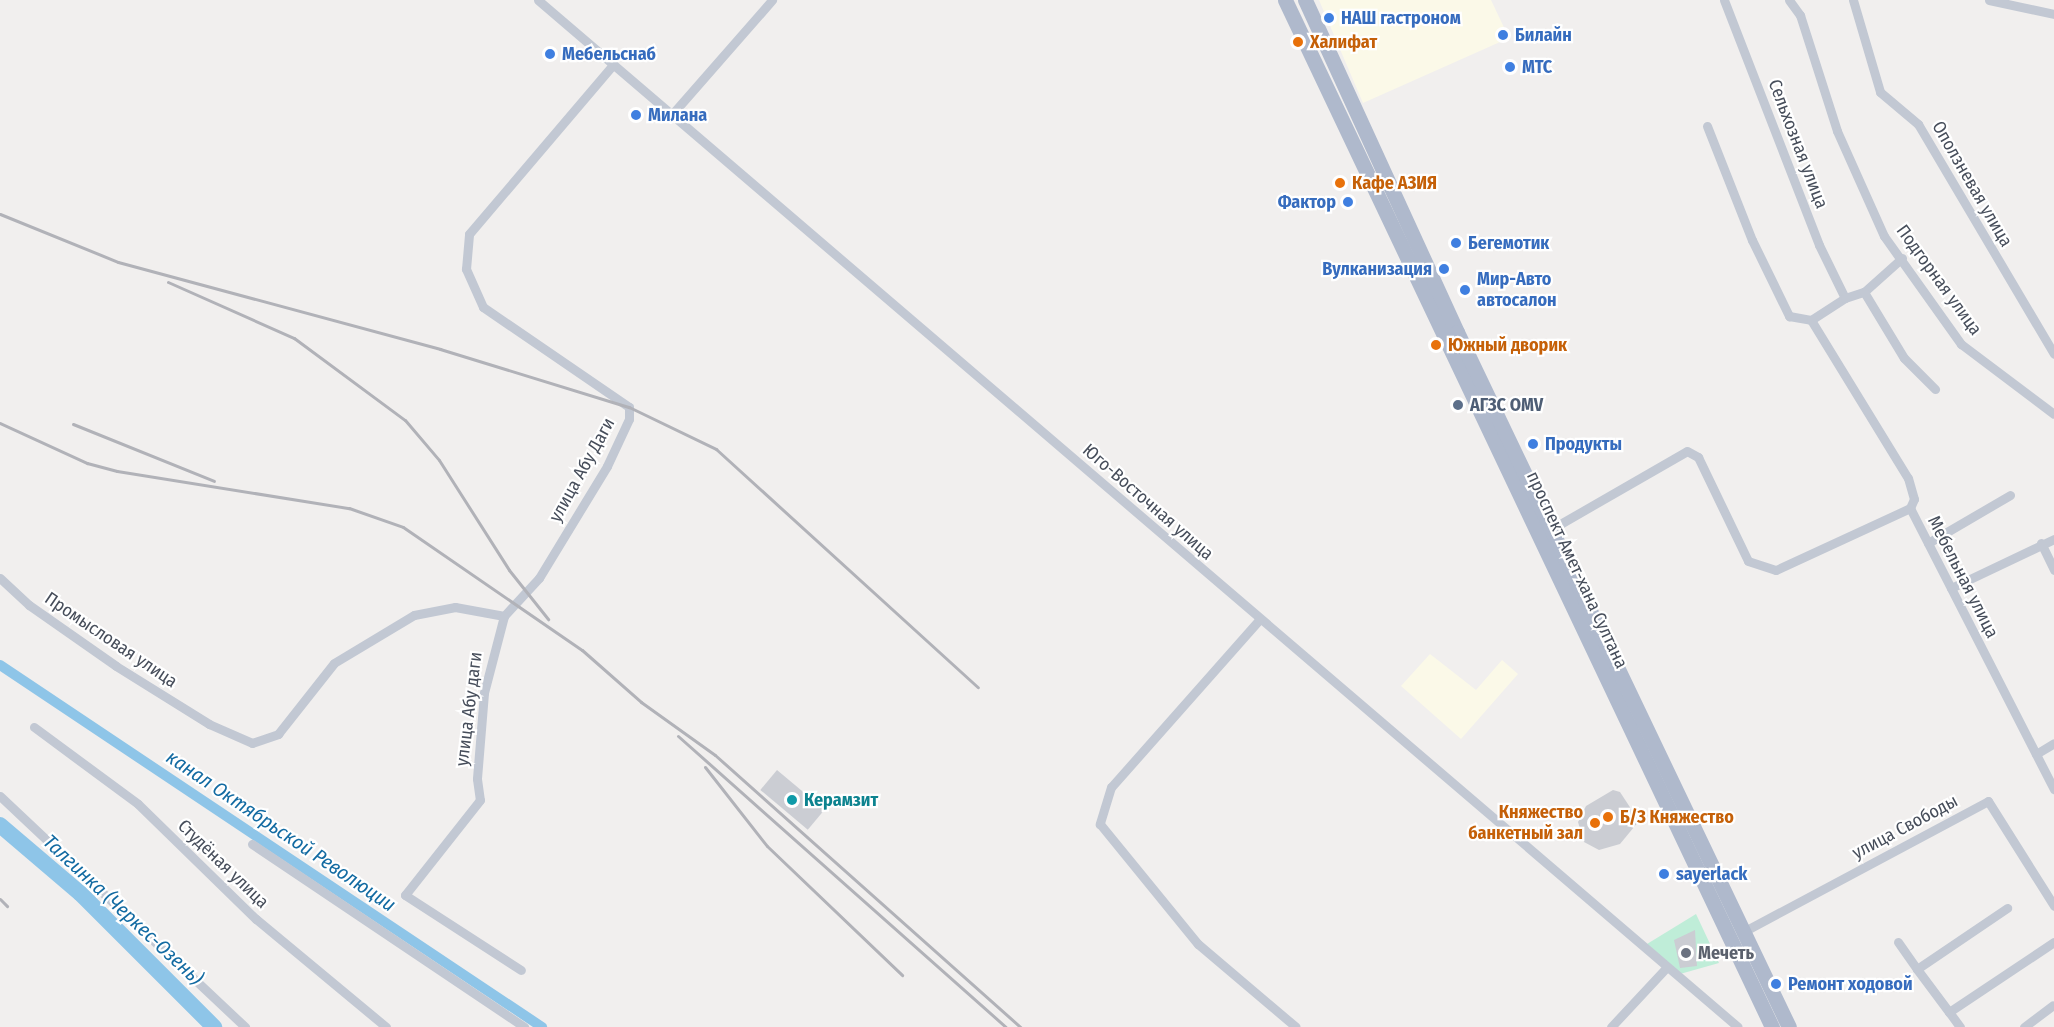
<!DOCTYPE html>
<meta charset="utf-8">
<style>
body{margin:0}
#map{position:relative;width:2054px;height:1027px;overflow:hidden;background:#f1efee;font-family:"Fira Sans Condensed",sans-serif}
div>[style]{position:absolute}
.commercial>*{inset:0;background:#fbf9e8}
.green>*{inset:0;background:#bfedd8}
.canal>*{height:10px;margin:-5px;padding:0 5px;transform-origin:5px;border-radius:5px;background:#8ec5e8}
.river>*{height:16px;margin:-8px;padding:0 8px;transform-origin:8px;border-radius:8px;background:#8ec5e8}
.building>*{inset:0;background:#cbcdd3;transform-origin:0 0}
.street>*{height:9px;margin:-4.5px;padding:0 4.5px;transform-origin:4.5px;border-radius:4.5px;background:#c2c8d3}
.primary>*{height:15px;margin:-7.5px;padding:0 7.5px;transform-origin:7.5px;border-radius:7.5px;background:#afb9cc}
.rail>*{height:3px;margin:-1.5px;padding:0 1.5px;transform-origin:1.5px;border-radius:1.5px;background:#b1b2b8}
.dots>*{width:16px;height:16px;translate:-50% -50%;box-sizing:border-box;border:3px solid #fff;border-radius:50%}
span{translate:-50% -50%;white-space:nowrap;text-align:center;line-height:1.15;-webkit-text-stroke:4.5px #fff;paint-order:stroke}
.shop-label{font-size:18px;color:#366cbe;font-weight:700}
.left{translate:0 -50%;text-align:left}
.right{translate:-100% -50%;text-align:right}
.food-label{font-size:18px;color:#c56008;font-weight:700}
.street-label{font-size:18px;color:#474e5b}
.service-label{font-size:18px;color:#4e5e75;font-weight:700}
.culture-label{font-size:18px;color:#0d838f;font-weight:700}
.worship-label{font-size:18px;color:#5b616d;font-weight:700}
.water-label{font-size:20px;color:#136ba2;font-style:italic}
</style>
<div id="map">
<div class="commercial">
<div style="clip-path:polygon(1319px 0,1491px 0,1509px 38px,1363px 103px)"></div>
<div style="clip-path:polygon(1430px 654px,1476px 690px,1502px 660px,1518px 674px,1461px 739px,1401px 686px)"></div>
</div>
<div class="green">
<div style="clip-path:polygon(1696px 914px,1719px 963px,1680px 974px,1647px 944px)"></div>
</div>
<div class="canal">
<div style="left:0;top:665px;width:652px;rotate:33.74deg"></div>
</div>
<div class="river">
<div style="left:0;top:825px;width:105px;rotate:40.4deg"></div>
<div style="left:80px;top:893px;width:190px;rotate:45deg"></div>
</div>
<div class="building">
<div style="left:777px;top:770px;width:62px;height:26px;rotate:40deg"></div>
<div style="clip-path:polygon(1613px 790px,1620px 792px,1639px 821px,1620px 844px,1599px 850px,1584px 842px,1578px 822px,1586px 806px)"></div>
<div style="clip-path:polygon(1695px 930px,1697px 966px,1680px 968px,1674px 940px)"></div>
</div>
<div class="street">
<div style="left:538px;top:0;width:1579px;rotate:40.56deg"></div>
<div style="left:1724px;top:0;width:263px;rotate:68.8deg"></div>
<div style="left:1819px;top:245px;width:59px;rotate:63.9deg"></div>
<div style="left:1789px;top:0;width:19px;rotate:54deg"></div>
<div style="left:1800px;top:15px;width:122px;rotate:72.3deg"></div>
<div style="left:1837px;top:131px;width:115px;rotate:65.9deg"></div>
<div style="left:1884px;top:236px;width:133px;rotate:54.5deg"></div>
<div style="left:1961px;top:344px;width:116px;rotate:37deg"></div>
<div style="left:1853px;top:0;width:96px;rotate:73.6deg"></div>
<div style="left:1880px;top:92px;width:50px;rotate:40.1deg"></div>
<div style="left:1918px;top:124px;width:267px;rotate:59.4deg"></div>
<div style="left:1989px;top:0;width:66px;rotate:12.2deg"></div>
<div style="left:674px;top:112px;width:149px;rotate:-48.8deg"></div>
<div style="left:1707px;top:126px;width:123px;rotate:68.5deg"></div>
<div style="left:1752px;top:240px;width:85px;rotate:64deg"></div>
<div style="left:1789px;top:316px;width:22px;rotate:10deg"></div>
<div style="left:1811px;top:320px;width:40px;rotate:-32.9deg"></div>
<div style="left:1845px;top:298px;width:20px;rotate:-18deg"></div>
<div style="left:1864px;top:292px;width:51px;rotate:-41.8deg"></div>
<div style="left:1864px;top:292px;width:77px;rotate:58.8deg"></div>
<div style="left:1904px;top:358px;width:44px;rotate:45deg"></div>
<div style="left:1811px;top:320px;width:185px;rotate:58.5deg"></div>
<div style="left:1908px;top:478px;width:22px;rotate:74deg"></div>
<div style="left:1914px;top:499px;width:10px;rotate:114deg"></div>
<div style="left:1910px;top:508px;width:316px;rotate:62.9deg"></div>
<div style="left:1548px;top:531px;width:160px;rotate:-29.9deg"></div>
<div style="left:1687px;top:451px;width:13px;rotate:29deg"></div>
<div style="left:1698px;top:457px;width:115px;rotate:64.3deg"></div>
<div style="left:1748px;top:561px;width:29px;rotate:18deg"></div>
<div style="left:1776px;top:570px;width:148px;rotate:-24.8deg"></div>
<div style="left:1928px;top:543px;width:95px;rotate:-30.3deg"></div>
<div style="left:2041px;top:543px;width:30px;rotate:64deg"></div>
<div style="left:0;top:578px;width:40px;rotate:43deg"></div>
<div style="left:29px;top:605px;width:106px;rotate:35deg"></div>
<div style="left:116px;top:666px;width:110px;rotate:31.9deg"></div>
<div style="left:209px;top:724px;width:47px;rotate:23.8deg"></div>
<div style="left:252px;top:743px;width:28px;rotate:-19deg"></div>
<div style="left:278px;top:734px;width:90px;rotate:-51.7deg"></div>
<div style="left:334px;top:663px;width:93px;rotate:-31deg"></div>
<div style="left:414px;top:615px;width:42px;rotate:-11deg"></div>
<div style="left:455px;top:607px;width:50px;rotate:10.4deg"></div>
<div style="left:504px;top:616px;width:52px;rotate:-47.4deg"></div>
<div style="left:539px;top:578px;width:131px;rotate:-58.7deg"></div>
<div style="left:607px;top:466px;width:52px;rotate:-64.9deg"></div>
<div style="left:629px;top:419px;width:12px;rotate:-90deg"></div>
<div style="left:629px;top:407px;width:177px;rotate:-145.6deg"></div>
<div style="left:483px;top:307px;width:42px;rotate:-114.1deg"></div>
<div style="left:466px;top:269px;width:35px;rotate:-85deg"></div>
<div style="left:469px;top:234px;width:222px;rotate:-49.6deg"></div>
<div style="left:1951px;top:588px;width:114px;rotate:-25.4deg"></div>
<div style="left:504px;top:616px;width:80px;rotate:104.6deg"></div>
<div style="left:484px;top:693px;width:86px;rotate:94.7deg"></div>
<div style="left:477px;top:779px;width:21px;rotate:82deg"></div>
<div style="left:480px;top:800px;width:121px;rotate:128.3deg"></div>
<div style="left:405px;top:895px;width:138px;rotate:32.9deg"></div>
<div style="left:1259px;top:620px;width:223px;rotate:131.5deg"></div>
<div style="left:1111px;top:787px;width:39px;rotate:107deg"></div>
<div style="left:1100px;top:824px;width:155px;rotate:50.8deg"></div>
<div style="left:1198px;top:944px;width:128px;rotate:40.3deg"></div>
<div style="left:34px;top:727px;width:129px;rotate:36.5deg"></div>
<div style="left:138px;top:804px;width:165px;rotate:44.3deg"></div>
<div style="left:256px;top:919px;width:169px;rotate:39.7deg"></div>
<div style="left:2036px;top:754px;width:21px;rotate:-31deg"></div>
<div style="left:0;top:796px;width:337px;rotate:43.3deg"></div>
<div style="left:252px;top:844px;width:328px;rotate:33.9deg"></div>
<div style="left:1741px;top:933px;width:280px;rotate:-28.1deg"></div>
<div style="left:1988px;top:801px;width:124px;rotate:57.8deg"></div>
<div style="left:1898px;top:942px;width:33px;rotate:55deg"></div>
<div style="left:1949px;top:1012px;width:54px;rotate:-126.7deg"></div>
<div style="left:1917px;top:969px;width:109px;rotate:-34.1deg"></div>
<div style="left:1611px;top:1027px;width:82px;rotate:-47deg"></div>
<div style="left:1960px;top:1027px;width:19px;rotate:-126deg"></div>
<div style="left:1949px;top:1012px;width:126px;rotate:-33.7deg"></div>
<div style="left:2024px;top:1027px;width:36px;rotate:-37deg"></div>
</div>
<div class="primary">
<div style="left:1285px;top:0;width:1137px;rotate:64.63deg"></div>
<div style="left:1305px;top:0;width:365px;rotate:65.4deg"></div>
<div style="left:1457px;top:332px;width:770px;rotate:64.47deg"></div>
</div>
<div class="rail">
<div style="left:0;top:214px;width:127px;rotate:22.1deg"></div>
<div style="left:118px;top:262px;width:334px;rotate:15.1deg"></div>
<div style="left:440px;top:349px;width:198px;rotate:17.1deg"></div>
<div style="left:629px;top:407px;width:97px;rotate:25.8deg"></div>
<div style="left:716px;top:449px;width:354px;rotate:42.3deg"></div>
<div style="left:168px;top:282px;width:138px;rotate:24deg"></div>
<div style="left:294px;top:338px;width:138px;rotate:36.5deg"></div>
<div style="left:405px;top:420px;width:52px;rotate:49.6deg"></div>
<div style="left:439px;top:460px;width:130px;rotate:57.5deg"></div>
<div style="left:509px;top:570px;width:63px;rotate:51.5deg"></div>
<div style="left:0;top:423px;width:96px;rotate:24.7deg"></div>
<div style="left:87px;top:463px;width:31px;rotate:15deg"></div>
<div style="left:117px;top:471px;width:235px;rotate:9.1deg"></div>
<div style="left:349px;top:508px;width:57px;rotate:19.4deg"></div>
<div style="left:403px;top:527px;width:217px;rotate:34.5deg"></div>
<div style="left:582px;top:650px;width:79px;rotate:41.4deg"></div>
<div style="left:641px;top:702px;width:91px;rotate:35.6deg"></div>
<div style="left:715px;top:755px;width:409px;rotate:41.7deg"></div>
<div style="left:73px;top:424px;width:152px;rotate:22deg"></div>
<div style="left:678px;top:736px;width:438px;rotate:41.6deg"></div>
<div style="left:705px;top:767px;width:100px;rotate:51.9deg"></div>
<div style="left:767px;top:846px;width:187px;rotate:43.7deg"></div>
<div style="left:0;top:899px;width:10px;rotate:45deg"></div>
</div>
<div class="dots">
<div style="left:1329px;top:18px;background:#3f7fe0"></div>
<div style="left:1503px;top:35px;background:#3f7fe0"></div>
<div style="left:1298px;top:42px;background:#e8710a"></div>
<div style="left:550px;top:54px;background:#3f7fe0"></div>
<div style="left:1510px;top:67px;background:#3f7fe0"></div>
<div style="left:636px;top:115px;background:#3f7fe0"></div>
<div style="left:1340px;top:183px;background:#e8710a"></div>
<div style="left:1348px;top:202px;background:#3f7fe0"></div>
<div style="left:1456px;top:243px;background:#3f7fe0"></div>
<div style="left:1444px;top:269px;background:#3f7fe0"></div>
<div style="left:1465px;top:290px;background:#3f7fe0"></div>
<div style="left:1436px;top:345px;background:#e8710a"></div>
<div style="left:1458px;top:405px;background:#5c6f8a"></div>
<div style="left:1533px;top:444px;background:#3f7fe0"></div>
<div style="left:792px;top:800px;background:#0f9aa8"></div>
<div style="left:1608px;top:817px;background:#e8710a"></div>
<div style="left:1595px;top:823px;background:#e8710a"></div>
<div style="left:1664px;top:874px;background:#3f7fe0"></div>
<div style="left:1686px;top:953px;background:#6b7280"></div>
<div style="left:1776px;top:984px;background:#3f7fe0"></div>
</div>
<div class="shop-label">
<span class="left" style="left:1341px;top:18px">НАШ гастроном</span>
<span class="left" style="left:1515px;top:35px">Билайн</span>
<span class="left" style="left:562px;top:54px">Мебельснаб</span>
<span class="left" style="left:1522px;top:67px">МТС</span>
<span class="left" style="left:648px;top:115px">Милана</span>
<span class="right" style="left:1336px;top:202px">Фактор</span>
<span class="left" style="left:1468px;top:243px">Бегемотик</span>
<span class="right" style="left:1432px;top:269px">Вулканизация</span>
<span class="left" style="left:1477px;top:290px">Мир-Авто<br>автосалон</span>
<span class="left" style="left:1545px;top:444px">Продукты</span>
<span class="left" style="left:1676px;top:874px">sayerlack</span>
<span class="left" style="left:1788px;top:984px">Ремонт ходовой</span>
</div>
<div class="food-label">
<span class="left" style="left:1310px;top:42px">Халифат</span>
<span class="left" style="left:1352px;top:183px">Кафе АЗИЯ</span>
<span class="left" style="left:1448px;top:345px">Южный дворик</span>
<span class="right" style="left:1583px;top:823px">Княжество<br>банкетный зал</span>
<span class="left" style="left:1620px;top:817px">Б/З Княжество</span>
</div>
<div class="street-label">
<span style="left:1798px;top:144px;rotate:69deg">Сельхозная улица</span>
<span style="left:1972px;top:184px;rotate:60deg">Оползневая улица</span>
<span style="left:1939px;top:280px;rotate:54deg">Подгорная улица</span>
<span style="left:582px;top:470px;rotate:-61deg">улица Абу Даги</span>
<span style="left:1148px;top:502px;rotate:41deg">Юго-Восточная улица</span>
<span style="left:1577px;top:570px;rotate:65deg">проспект Амет-хана Султана</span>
<span style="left:1963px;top:577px;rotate:63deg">Мебельная улица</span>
<span style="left:111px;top:640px;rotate:34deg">Промысловая улица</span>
<span style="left:469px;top:709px;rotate:-83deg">улица Абу даги</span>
<span style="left:1905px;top:827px;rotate:-28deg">улица Свободы</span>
<span style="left:223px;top:864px;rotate:44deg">Студёная улица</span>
</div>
<div class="service-label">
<span class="left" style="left:1470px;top:405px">АГЗС OMV</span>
</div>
<div class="culture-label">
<span class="left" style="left:804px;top:800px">Керамзит</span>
</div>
<div class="worship-label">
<span class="left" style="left:1698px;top:953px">Мечеть</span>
</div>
<div class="water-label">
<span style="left:281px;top:831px;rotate:34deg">канал Октябрьской Революции</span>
<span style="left:123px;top:910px;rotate:43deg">Талгинка (Черкес-Озень)</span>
</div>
</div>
